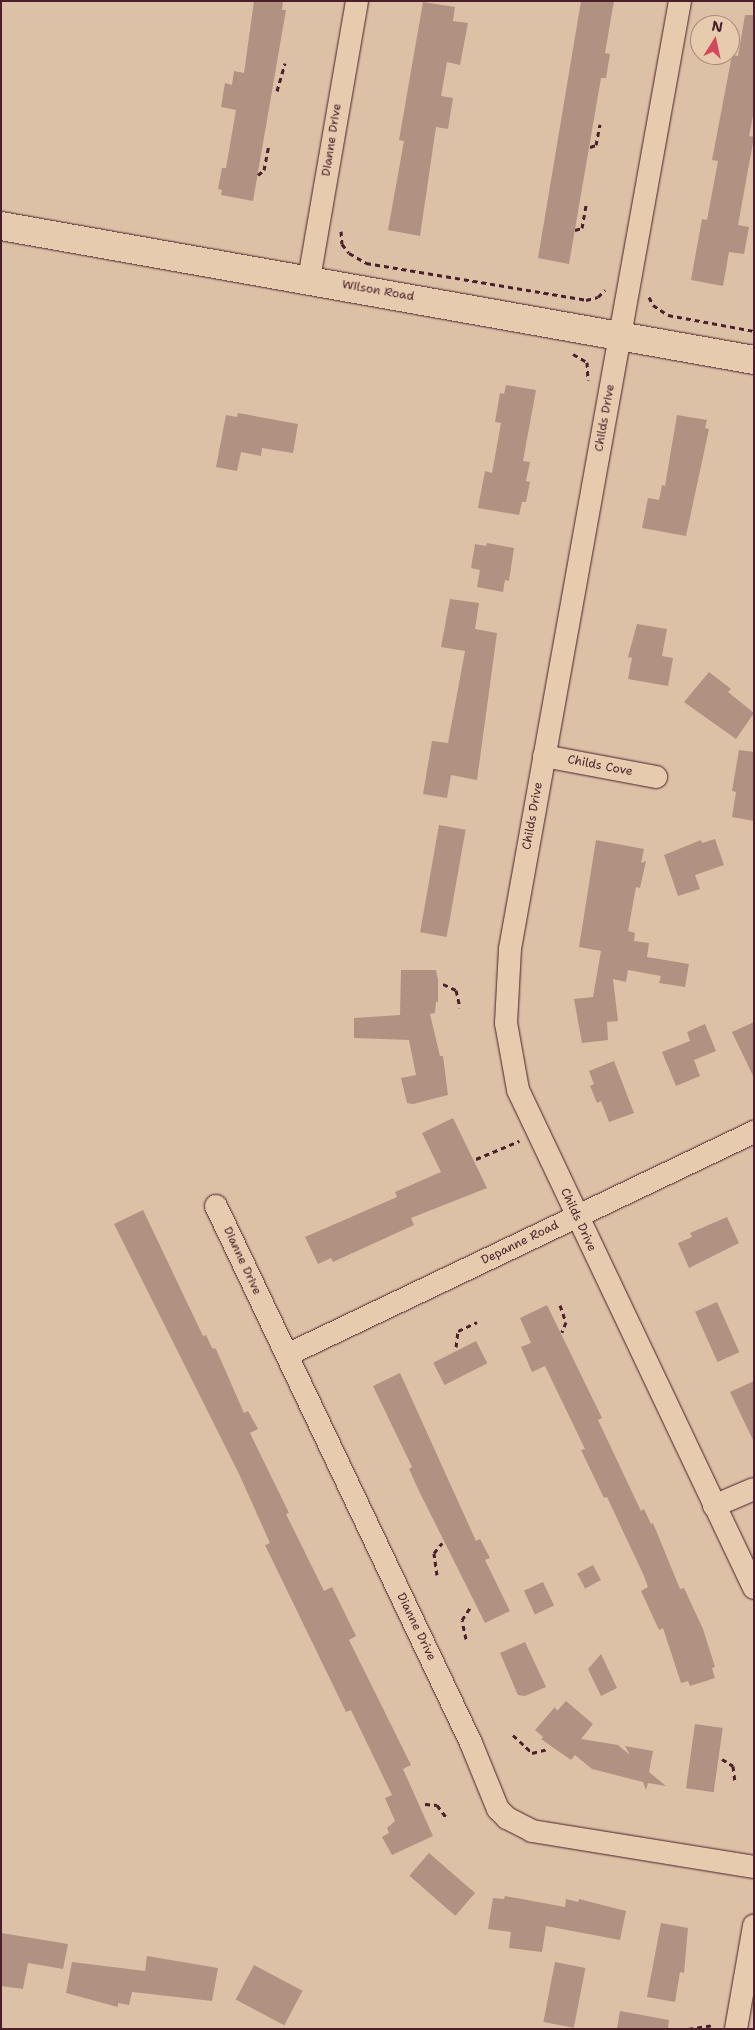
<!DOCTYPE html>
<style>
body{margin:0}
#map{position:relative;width:755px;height:2030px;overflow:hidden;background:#ddc1a6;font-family:"Shantell Sans",sans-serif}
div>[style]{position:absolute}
.building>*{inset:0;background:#b19182;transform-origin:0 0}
.path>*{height:3px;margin-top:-1.5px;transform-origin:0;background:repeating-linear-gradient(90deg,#4a1f2b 0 5px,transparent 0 9px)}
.roads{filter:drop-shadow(0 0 1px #4a1f2b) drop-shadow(0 0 1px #4a1f2b)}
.street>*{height:22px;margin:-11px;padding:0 11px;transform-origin:11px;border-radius:11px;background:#e6cbae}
.secondary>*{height:28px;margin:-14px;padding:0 14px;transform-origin:14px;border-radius:14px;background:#e6cbae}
span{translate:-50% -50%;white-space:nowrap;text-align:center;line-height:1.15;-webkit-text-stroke:4px #e6cbae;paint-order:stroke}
.street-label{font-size:12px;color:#4a1f2b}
.frame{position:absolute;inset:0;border:2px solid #4a1f2b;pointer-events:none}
.north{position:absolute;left:690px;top:15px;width:50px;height:50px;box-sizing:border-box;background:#e6cbae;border:1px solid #a8867a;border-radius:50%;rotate:10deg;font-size:14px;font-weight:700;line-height:20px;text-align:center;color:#4a1f2b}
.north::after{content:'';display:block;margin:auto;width:18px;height:22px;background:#d1495b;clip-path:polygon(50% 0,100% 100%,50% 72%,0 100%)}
</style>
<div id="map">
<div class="building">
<div style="clip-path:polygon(254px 1px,283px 1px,282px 10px,286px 10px,253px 201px,221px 195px,222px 190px,218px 189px,222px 168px,226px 168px,236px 110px,221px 107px,225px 83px,232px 85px,234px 71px,244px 73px)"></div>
<div style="clip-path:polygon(581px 1px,614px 1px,605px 53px,610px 54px,606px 78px,601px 78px,569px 264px,538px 258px)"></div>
<div style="clip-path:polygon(423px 2px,455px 7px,453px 21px,468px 23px,460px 65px,447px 62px,441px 96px,453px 98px,448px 129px,436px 127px,420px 236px,388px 230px,404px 141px,399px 140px)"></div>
<div style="clip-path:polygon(745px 15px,754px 15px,754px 111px,749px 136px,754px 137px,738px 225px,749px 227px,744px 254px,729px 252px,723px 286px,691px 280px,702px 219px,707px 220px,718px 161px,712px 160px,732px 55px,738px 56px)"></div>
<div style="clip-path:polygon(506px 385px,536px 390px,523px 461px,530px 462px,526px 481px,530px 482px,526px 502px,522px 502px,519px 515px,478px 508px,485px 471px,492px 473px,501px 423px,495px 422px,500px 393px,504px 394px)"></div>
<div style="clip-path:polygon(238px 413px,298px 424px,293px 453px,262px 448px,261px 456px,241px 452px,237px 471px,216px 467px,226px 415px,237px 417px)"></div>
<div style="clip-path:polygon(677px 415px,707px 420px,705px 428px,709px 429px,686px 536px,642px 528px,648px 498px,659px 500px,662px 485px,665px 486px)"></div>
<div style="clip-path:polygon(487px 543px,514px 548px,509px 581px,505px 580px,503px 592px,477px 587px,480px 570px,471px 568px,475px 544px,486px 546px)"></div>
<div style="clip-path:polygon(450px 599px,479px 603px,475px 629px,497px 633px,477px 780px,451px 775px,447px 798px,423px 794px,432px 741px,448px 743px,465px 651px,441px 647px)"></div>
<div style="clip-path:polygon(637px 624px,667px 629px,662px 656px,673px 658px,668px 686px,628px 679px,632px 658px,628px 657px)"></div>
<div style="clip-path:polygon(709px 672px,731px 689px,728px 692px,754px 713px,736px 739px,684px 702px)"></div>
<div style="clip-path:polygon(739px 750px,754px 752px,754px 821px,732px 817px,736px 792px,732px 791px)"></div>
<div style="left:439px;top:825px;width:27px;height:109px;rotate:10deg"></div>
<div style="clip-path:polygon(715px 839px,724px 865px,695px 875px,700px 889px,678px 896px,664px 855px,701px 840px,702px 843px)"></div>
<div style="clip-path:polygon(596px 840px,644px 849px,641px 863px,646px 861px,640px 888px,636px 887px,628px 931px,635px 933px,634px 941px,649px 943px,647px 957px,689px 964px,685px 987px,659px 983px,661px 976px,628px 970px,626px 982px,613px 979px,618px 1021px,607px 1022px,608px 1040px,582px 1043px,574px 999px,593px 997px,601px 951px,579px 947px)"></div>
<div style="clip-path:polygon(401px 970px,436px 970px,438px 980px,438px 1002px,436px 1002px,435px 1013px,430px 1014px,440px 1056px,443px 1056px,448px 1095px,413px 1104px,407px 1103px,401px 1078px,416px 1075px,409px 1040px,354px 1038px,354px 1018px,400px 1015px)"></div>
<div style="clip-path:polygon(754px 1022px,754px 1078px,732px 1032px)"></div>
<div style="clip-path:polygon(705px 1024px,716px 1051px,694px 1060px,700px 1076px,676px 1086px,662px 1052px,690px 1041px,687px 1032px)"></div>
<div style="clip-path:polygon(614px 1061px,634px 1113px,609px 1122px,601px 1101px,597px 1103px,590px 1086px,594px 1084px,589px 1071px)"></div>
<div style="clip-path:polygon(453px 1118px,487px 1188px,411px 1218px,414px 1225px,333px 1262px,331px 1258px,318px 1264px,305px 1237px,397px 1197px,395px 1192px,441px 1172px,422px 1133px)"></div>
<div style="clip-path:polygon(143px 1210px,203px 1336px,206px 1335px,212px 1348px,216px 1349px,244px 1413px,248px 1411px,258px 1429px,250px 1433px,289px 1513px,286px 1514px,324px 1591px,332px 1587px,356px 1636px,349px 1640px,411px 1765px,403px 1769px,433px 1836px,392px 1855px,382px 1837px,389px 1833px,387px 1828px,395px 1821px,385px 1798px,392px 1795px,351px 1710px,346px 1712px,265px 1545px,270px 1543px,239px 1474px,114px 1224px)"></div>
<div style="clip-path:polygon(727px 1217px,739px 1243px,689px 1268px,678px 1243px,692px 1237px,690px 1233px)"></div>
<div style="left:717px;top:1302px;width:55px;height:24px;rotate:66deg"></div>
<div style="clip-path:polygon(547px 1305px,602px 1418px,598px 1420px,641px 1511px,644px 1509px,651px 1524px,653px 1523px,680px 1589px,684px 1588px,703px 1629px,715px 1667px,712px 1668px,715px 1678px,690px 1686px,688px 1681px,681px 1683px,663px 1628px,659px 1630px,641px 1591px,648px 1587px,644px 1576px,607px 1497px,604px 1498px,581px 1450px,585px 1449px,545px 1366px,532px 1372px,521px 1347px,531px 1343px,520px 1318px)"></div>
<div style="left:476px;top:1341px;width:25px;height:48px;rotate:63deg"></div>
<div style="clip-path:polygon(400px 1373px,476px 1541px,480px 1539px,490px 1558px,485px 1560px,510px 1611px,485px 1623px,419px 1491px,409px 1469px,412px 1467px,373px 1386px)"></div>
<div style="clip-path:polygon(754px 1381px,754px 1442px,730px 1392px)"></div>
<div style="left:593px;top:1565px;width:17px;height:18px;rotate:62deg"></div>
<div style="left:543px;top:1582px;width:26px;height:21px;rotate:65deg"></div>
<div style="clip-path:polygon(525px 1642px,546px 1687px,525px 1696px,518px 1695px,500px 1653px)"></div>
<div style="clip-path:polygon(601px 1654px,617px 1688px,601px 1696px,588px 1669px)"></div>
<div style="clip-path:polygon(566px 1701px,593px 1724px,581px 1739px,618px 1745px,630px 1755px,625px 1746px,653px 1751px,649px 1772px,666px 1786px,648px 1783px,646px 1790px,643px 1782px,592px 1769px,575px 1755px,571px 1760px,541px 1739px,543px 1737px,535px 1730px,555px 1707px,557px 1711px)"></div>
<div style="left:695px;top:1724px;width:28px;height:65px;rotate:8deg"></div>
<div style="left:429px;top:1853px;width:61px;height:30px;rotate:41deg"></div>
<div style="clip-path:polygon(505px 1896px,565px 1907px,566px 1899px,578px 1902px,579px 1899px,626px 1911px,620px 1940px,546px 1926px,542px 1952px,509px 1948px,511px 1932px,488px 1929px,493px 1898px,504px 1899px)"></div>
<div style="clip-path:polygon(661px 1923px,688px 1928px,684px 1973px,680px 1972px,675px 2002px,647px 1997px)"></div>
<div style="clip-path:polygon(1px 1933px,68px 1944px,63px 1969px,28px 1963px,23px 1989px,1px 1986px)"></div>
<div style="clip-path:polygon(147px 1956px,218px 1968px,212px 2001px,132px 1992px,129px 2005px,118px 2003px,118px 2007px,66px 1993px,72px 1962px,145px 1971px)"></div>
<div style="left:555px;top:1962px;width:31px;height:61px;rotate:11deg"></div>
<div style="left:254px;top:1965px;width:55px;height:39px;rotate:28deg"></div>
<div style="clip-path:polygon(620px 2011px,669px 2020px,668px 2029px,617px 2029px)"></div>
</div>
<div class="path">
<div style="left:277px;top:91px;width:29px;rotate:-74deg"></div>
<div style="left:590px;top:147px;width:6px;rotate:-18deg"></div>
<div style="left:596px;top:145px;width:21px;rotate:-79deg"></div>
<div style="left:258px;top:175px;width:8px;rotate:-40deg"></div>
<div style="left:264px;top:170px;width:25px;rotate:-79deg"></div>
<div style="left:575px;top:230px;width:7px;rotate:-16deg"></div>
<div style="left:582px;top:228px;width:23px;rotate:-80deg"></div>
<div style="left:341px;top:231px;width:13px;rotate:86deg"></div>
<div style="left:342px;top:244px;width:11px;rotate:52deg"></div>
<div style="left:349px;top:253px;width:20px;rotate:30deg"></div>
<div style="left:366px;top:263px;width:223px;rotate:9.5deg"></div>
<div style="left:586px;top:300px;width:12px;rotate:-14deg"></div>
<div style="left:598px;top:297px;width:10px;rotate:-45deg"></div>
<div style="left:649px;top:297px;width:9px;rotate:63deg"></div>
<div style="left:653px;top:305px;width:18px;rotate:34deg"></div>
<div style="left:668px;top:315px;width:87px;rotate:10.5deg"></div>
<div style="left:573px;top:354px;width:16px;rotate:30deg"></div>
<div style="left:587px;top:362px;width:18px;rotate:87deg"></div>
<div style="left:443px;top:984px;width:14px;rotate:25deg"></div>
<div style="left:456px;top:990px;width:18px;rotate:77deg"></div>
<div style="left:476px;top:1159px;width:47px;rotate:-22.7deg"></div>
<div style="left:560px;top:1305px;width:18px;rotate:71deg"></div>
<div style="left:566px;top:1322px;width:11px;rotate:112deg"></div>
<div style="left:456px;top:1347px;width:16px;rotate:-83deg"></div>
<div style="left:458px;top:1331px;width:21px;rotate:-25deg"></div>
<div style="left:437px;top:1575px;width:22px;rotate:-98deg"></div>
<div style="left:434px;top:1553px;width:13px;rotate:-51deg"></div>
<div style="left:466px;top:1639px;width:19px;rotate:-102deg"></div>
<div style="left:462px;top:1620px;width:17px;rotate:-57deg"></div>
<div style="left:513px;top:1735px;width:26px;rotate:43deg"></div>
<div style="left:532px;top:1753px;width:16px;rotate:-14deg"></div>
<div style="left:722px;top:1759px;width:13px;rotate:32deg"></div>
<div style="left:733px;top:1766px;width:17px;rotate:83deg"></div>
<div style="left:425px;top:1804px;width:12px;rotate:5deg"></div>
<div style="left:437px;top:1805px;width:15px;rotate:53deg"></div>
<div style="left:688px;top:2029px;width:26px;rotate:-9deg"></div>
</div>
<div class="roads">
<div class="street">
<div style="left:680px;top:1px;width:963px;rotate:100.17deg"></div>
<div style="left:510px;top:949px;width:74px;rotate:93.1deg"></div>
<div style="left:506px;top:1023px;width:68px;rotate:79.8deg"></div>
<div style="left:518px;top:1090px;width:551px;rotate:64.64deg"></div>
<div style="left:309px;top:279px;width:282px;rotate:-80.2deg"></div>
<div style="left:544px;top:756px;width:114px;rotate:10.6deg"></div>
<div style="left:216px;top:1206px;width:594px;rotate:64.6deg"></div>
<div style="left:471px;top:1743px;width:71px;rotate:67.8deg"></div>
<div style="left:498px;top:1809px;width:13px;rotate:45deg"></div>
<div style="left:507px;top:1818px;width:28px;rotate:27deg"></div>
<div style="left:532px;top:1831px;width:225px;rotate:9.2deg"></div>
<div style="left:287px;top:1355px;width:518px;rotate:-25.53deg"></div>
<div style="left:714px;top:1506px;width:43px;rotate:-23deg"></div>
<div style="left:736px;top:2029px;width:105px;rotate:-80.1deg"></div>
</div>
<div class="secondary">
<div style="left:1px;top:226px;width:765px;rotate:10.09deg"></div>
</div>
</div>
<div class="street-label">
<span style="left:332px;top:140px;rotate:-81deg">Dianne Drive</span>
<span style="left:378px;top:291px;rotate:10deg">Wilson Road</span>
<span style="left:605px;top:418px;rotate:-80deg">Childs Drive</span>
<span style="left:600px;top:766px;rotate:11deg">Childs Cove</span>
<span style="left:533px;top:816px;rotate:-80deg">Childs Drive</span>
<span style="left:578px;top:1220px;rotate:65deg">Childs Drive</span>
<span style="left:520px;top:1243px;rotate:-26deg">Depanne Road</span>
<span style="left:242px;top:1261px;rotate:65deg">Dianne Drive</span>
<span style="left:416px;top:1627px;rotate:64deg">Dianne Drive</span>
</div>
<div class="frame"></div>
<div class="north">N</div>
</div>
